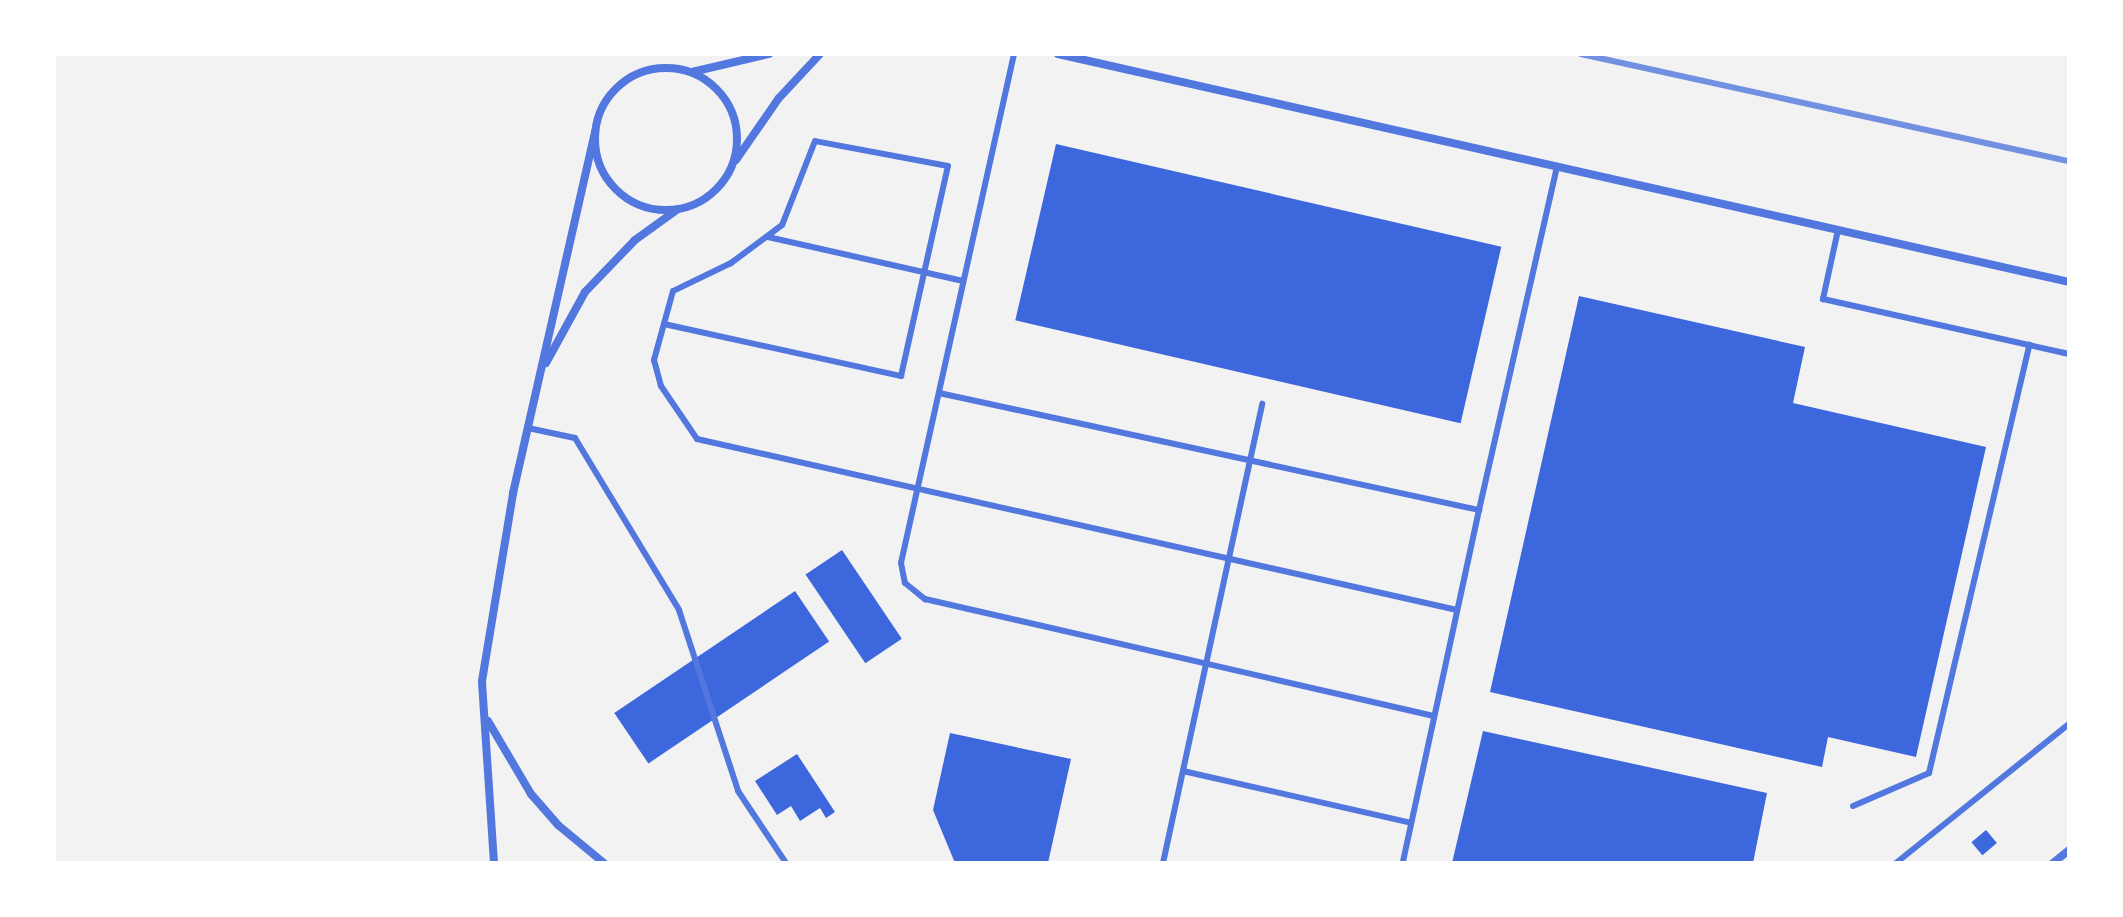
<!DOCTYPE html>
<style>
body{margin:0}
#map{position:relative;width:2123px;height:917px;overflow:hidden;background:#f2f2f2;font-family:Arial,sans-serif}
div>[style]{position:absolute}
.building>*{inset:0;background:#3d67dc;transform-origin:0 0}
.service>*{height:6px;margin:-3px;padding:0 3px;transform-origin:3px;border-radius:3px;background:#5277de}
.minor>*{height:8px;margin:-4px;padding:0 4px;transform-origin:4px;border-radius:4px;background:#5277de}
.minor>.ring{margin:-4px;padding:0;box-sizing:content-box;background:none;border:8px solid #5277de;border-radius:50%}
.rail>*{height:6px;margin:-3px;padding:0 3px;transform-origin:3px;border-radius:3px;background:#7290e2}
span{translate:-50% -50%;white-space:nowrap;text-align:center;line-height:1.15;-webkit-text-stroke:6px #fff;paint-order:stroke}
.frame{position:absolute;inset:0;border:56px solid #fff;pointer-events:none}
</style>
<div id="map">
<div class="building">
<div style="left:1056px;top:144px;width:457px;height:181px;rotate:13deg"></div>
<div style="clip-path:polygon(1579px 296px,1805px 347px,1793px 403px,1986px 447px,1916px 757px,1828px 737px,1822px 767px,1490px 692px)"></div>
<div style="left:842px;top:550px;width:107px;height:44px;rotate:56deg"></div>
<div style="left:795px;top:591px;width:61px;height:218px;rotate:56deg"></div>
<div style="clip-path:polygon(1483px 731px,1767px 793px,1753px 863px,1452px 863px)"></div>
<div style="clip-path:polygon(950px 733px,1071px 759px,1048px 863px,955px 863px,933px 810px)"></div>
<div style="clip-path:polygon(797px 754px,835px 812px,826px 818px,820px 808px,800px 821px,791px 806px,777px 815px,755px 781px)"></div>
<div style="left:1986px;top:830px;width:17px;height:19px;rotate:50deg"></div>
</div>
<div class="service">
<div style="left:1014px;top:54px;width:521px;rotate:102.52deg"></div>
<div style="left:901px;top:563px;width:20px;rotate:79deg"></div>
<div style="left:905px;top:583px;width:26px;rotate:39deg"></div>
<div style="left:925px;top:599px;width:522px;rotate:12.95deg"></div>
<div style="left:1838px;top:230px;width:71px;rotate:102.3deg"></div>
<div style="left:1823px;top:299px;width:252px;rotate:12.6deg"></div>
<div style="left:768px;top:237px;width:200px;rotate:12.7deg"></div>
<div style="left:664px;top:324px;width:243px;rotate:12.4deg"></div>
<div style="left:901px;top:376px;width:215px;rotate:-77.4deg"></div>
<div style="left:948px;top:166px;width:135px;rotate:-169.4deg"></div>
<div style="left:815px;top:141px;width:90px;rotate:111.4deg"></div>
<div style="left:782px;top:225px;width:64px;rotate:143.3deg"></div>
<div style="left:731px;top:263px;width:64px;rotate:154.2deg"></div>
<div style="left:673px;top:291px;width:72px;rotate:105.4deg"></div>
<div style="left:654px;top:360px;width:27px;rotate:75deg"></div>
<div style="left:661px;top:386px;width:64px;rotate:55.8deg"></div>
<div style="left:697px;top:439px;width:779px;rotate:12.68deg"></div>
<div style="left:939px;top:393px;width:553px;rotate:12.23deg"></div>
<div style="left:1479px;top:510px;width:361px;rotate:102.2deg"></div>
<div style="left:528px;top:428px;width:48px;rotate:12deg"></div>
<div style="left:575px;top:438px;width:201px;rotate:58.8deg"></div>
<div style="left:679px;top:610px;width:190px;rotate:71.9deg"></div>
<div style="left:738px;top:791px;width:87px;rotate:56.3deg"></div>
<div style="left:1479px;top:510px;width:353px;rotate:-77.2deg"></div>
<div style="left:1183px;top:771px;width:234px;rotate:12.8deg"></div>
<div style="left:1853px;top:806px;width:83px;rotate:-23.5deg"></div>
<div style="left:1929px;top:773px;width:440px;rotate:-76.8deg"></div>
<div style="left:1163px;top:863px;width:470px;rotate:-77.8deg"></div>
<div style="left:1896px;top:863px;width:222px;rotate:-38.8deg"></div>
</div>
<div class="minor">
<div style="left:1058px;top:54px;width:1036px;rotate:12.71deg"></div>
<div class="ring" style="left:595px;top:68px;width:134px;height:134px"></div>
<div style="left:692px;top:72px;width:79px;rotate:-13.2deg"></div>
<div style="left:736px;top:160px;width:75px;rotate:-55.3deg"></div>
<div style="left:779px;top:98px;width:60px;rotate:-47deg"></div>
<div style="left:546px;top:363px;width:81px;rotate:-61.2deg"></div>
<div style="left:585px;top:292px;width:72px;rotate:-46.1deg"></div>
<div style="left:635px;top:240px;width:53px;rotate:-35.8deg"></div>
<div style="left:488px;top:721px;width:85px;rotate:59.5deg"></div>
<div style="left:531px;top:794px;width:41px;rotate:48.9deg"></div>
<div style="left:558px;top:825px;width:60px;rotate:39.6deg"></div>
<div style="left:494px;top:863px;width:182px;rotate:-93.8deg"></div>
<div style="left:482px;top:681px;width:191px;rotate:-80.6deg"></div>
<div style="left:513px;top:493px;width:371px;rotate:-77.2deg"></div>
<div style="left:2053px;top:863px;width:21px;rotate:-39deg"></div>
</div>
<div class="rail">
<div style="left:1581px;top:54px;width:500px;rotate:12.4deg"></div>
</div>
<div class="frame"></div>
</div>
